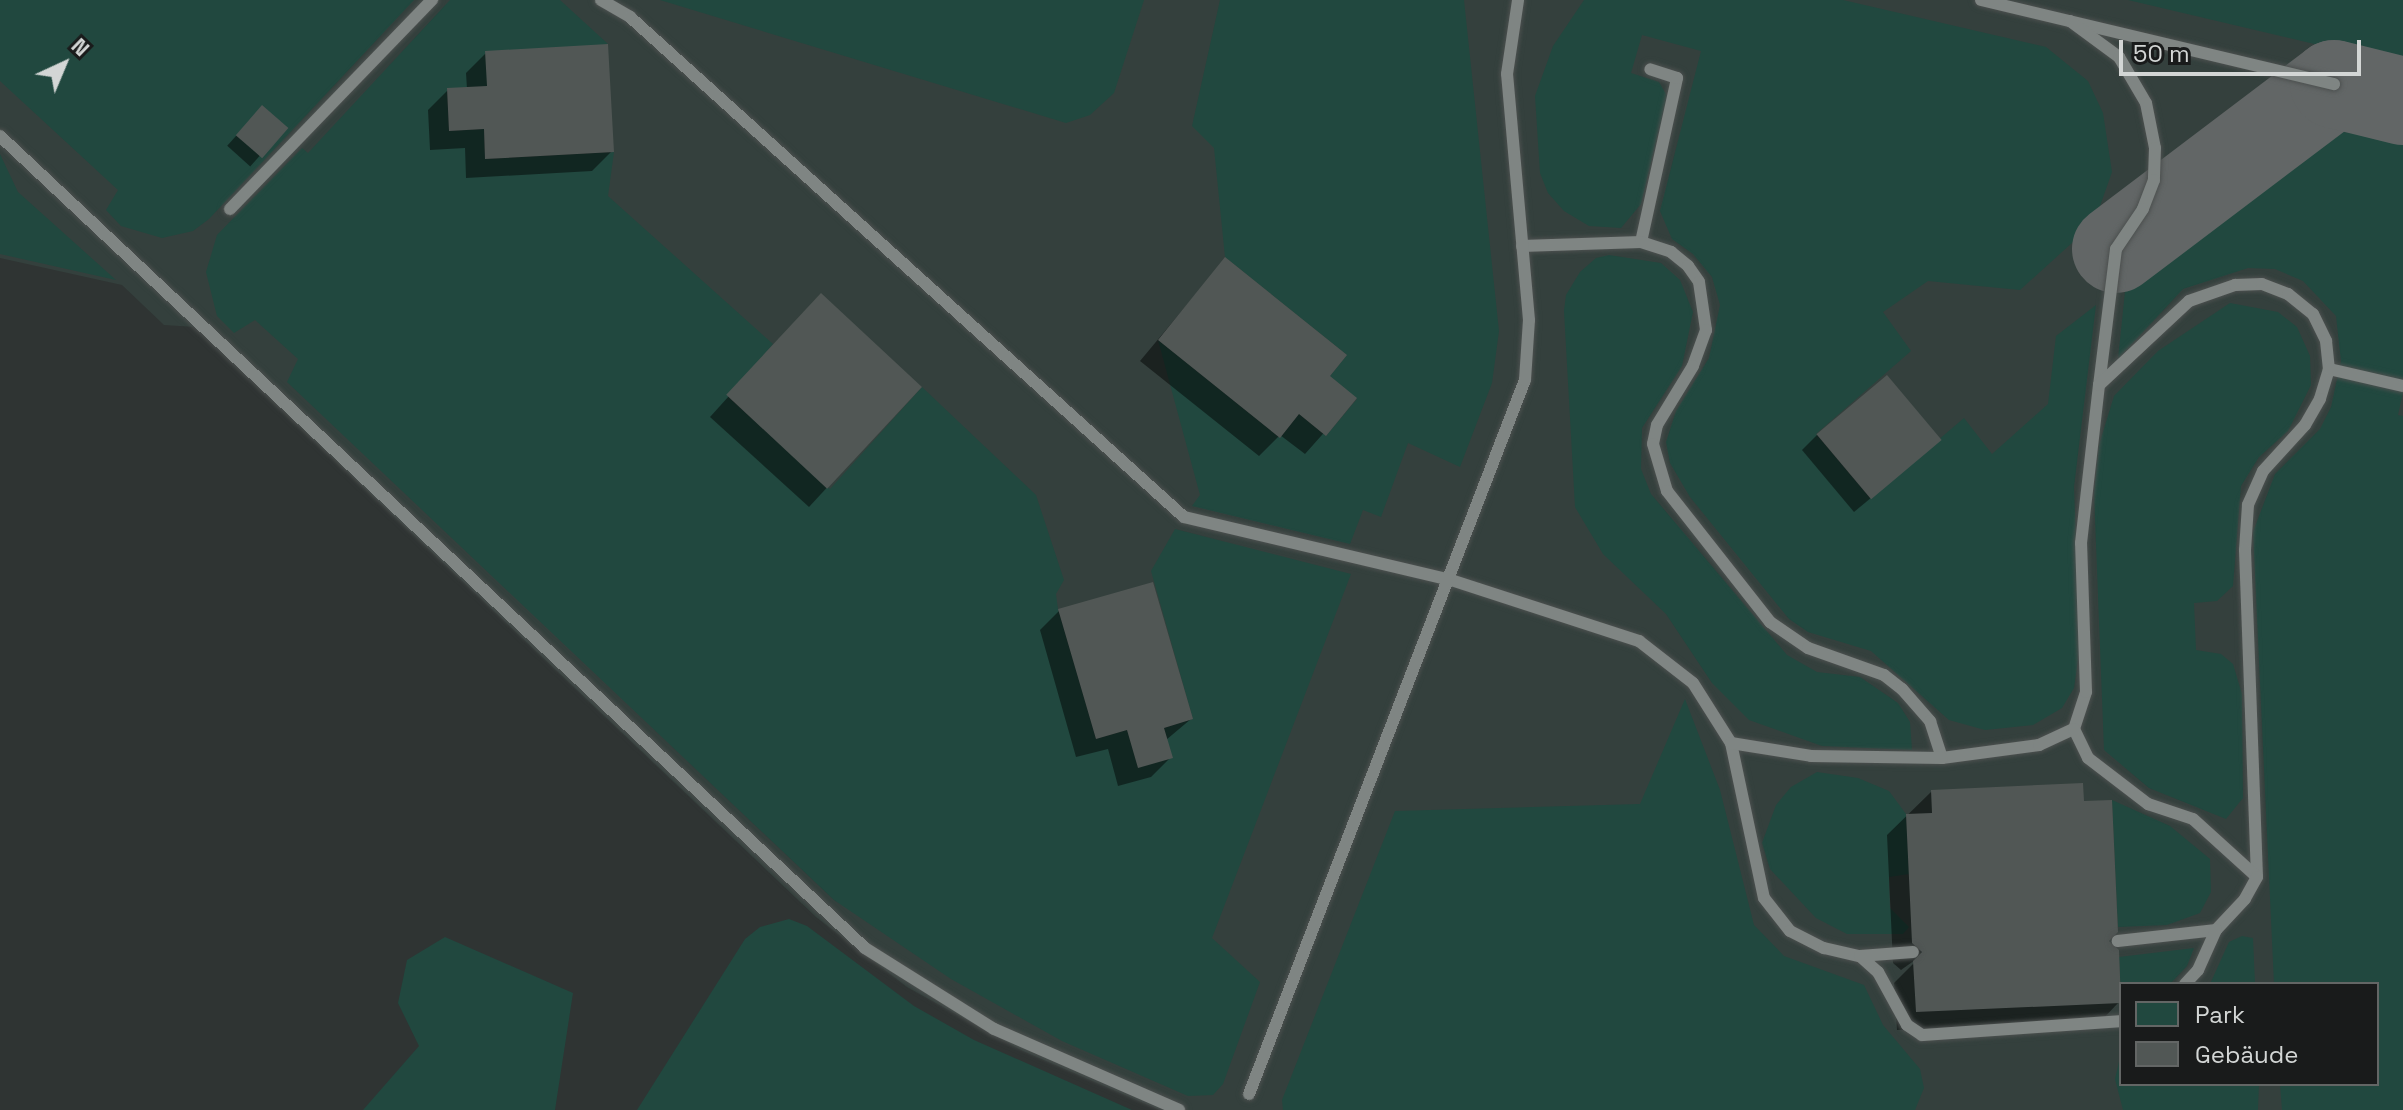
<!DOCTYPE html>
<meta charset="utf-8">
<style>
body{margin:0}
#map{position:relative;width:2403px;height:1110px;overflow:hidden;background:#2f3433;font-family:"Space Grotesk",sans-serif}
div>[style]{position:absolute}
.built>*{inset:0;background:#34403d}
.green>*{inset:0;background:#21483f}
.shadow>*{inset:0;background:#0007;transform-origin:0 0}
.taxiway>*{height:88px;margin:-44px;padding:0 44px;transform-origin:44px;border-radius:44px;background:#626666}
.building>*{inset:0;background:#515755;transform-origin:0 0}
.roads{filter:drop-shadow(0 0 2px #4c504f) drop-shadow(0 0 2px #4c504f)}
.lane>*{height:12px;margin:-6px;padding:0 6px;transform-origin:6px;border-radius:6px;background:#7f8583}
span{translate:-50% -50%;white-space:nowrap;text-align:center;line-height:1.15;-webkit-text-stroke:6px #191b1b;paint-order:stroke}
.legend{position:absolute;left:2119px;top:982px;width:260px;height:104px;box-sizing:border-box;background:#191b1b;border:2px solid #636665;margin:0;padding:10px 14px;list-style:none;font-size:24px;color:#d3d6d5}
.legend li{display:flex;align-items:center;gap:16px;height:40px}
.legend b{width:40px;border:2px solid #636665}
.north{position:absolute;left:24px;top:24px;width:80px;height:80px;-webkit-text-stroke:6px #191b1b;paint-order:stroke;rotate:44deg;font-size:22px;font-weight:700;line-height:32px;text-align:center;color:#d3d6d5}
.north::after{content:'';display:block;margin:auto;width:28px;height:36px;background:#d3d6d5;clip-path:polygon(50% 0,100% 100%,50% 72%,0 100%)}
.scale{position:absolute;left:2119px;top:40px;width:242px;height:36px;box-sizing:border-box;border:4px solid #d3d6d5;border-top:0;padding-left:10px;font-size:24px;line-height:28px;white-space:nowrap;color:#d3d6d5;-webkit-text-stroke:6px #191b1b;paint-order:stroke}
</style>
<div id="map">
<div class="built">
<div style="clip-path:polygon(evenodd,0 0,2403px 0,2403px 1110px,1160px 1110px,1023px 1051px,907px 987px,816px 917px,195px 327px,164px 325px,122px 285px,0 258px,0 0,2121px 984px,2377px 984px,2377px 1084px,2121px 1084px,2121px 984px)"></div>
</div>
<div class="green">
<div style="clip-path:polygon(0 0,414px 0,209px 219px,193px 231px,162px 238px,121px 226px,106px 210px,118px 190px,0 81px)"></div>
<div style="clip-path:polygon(450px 0,560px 0,608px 44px,487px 86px,447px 89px,449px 131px,484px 129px,485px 159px,614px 152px,608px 196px,773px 344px,728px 397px,830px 489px,922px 387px,1036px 495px,1064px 580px,1056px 594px,1058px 609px,1096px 739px,1127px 730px,1138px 767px,1172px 758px,1164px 728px,1193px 719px,1151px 571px,1175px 529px,1351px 574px,1212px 938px,1260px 982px,1223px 1084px,1213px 1095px,1188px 1096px,1062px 1041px,951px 979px,834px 900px,287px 382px,298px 359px,255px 320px,234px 333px,217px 316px,206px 272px,217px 235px,302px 148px,308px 153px)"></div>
<div style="clip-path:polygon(660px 0,1144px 0,1114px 93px,1090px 115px,1066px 123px)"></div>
<div style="clip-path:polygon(1220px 0,1464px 0,1499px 331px,1492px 383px,1460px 467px,1408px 443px,1381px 517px,1363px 510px,1350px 544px,1192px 506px,1200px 495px,1158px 340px,1280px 438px,1299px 414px,1326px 436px,1357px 399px,1330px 376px,1347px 355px,1225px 257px,1214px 148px,1192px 126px)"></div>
<div style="clip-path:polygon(1584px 0,1843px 0,2046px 47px,2088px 81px,2103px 113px,2112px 172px,2094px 223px,2020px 290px,1928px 281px,1883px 312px,1911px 351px,1816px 434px,1870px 498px,1964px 418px,1992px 454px,2048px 404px,2056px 336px,2096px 305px,2074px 487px,2080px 646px,2074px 688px,2062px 708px,2033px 725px,2014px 727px,1985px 730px,1949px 720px,1871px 651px,1808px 632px,1789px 619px,1690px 497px,1670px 463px,1666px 442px,1676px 411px,1709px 358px,1720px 305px,1712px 277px,1693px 254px,1672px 239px,1660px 211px,1701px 51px,1642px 35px,1631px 73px,1659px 82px,1667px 96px,1641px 204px,1621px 228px,1589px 226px,1564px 211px,1548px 193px,1540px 173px,1535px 96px,1553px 46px)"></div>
<div style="clip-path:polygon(2128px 0,2403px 0,2403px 65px)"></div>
<div style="clip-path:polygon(2338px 132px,2403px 134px,2403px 392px,2398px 415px,2403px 416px,2403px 1110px,2282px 1110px,2280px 1084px,2377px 1084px,2377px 984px,2274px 984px,2253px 532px,2275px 474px,2320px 429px,2331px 407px,2341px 361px,2336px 316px,2303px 281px,2275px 269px,2248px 268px,2183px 289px,2118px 359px,2126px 282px,2247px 191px)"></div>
<div style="clip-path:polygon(0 154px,18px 192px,116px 280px,0 254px)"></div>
<div style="clip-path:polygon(1609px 255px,1661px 263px,1680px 280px,1693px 312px,1682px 366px,1642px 428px,1641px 469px,1651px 494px,1787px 655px,1817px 672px,1860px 677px,1898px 703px,1910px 722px,1912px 750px,1822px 746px,1749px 720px,1712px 683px,1666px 614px,1603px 554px,1575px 507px,1564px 311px,1566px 295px,1580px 272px,1596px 258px)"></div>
<div style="clip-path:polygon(2230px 303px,2278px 312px,2297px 327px,2310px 356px,2311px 385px,2288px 431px,2259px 457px,2241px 486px,2233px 586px,2217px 601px,2194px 603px,2196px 650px,2221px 654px,2233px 664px,2242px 694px,2243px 798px,2226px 819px,2149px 788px,2104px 750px,2094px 492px,2099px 445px,2114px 396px,2158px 351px)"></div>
<div style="clip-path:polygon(1685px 699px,1720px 790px,1754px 925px,1784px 956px,1864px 985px,1883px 1025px,1920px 1069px,1924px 1088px,1915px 1110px,1283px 1110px,1282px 1100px,1395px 811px,1640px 804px)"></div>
<div style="clip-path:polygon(1817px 772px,1858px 778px,1889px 791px,1906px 814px,1909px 874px,1889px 877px,1890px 908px,1909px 927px,1903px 934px,1847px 934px,1816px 918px,1770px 869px,1762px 843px,1776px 805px,1791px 787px)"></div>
<div style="clip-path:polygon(2112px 800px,2170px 826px,2210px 859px,2211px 892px,2200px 913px,2167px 925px,2118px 927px)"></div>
<div style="clip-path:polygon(789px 919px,807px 926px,914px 1006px,974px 1040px,1132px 1110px,637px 1110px,745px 939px,760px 927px)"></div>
<div style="clip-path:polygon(2242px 936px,2253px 938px,2255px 984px,2210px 984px,2229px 942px)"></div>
<div style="clip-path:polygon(445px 937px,573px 993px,555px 1110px,363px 1110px,419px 1046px,398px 1003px,407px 960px)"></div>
<div style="clip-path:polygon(2194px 948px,2187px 966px,2170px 984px,2121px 984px,2121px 996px,2119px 957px)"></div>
<div style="clip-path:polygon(2121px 1053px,2121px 1084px,2259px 1084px,2258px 1110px,2123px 1110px,2115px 1079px)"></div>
</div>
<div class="shadow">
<div style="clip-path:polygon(486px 53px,612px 151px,592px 171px,466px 178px,465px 148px,430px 150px,428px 110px,448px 90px,467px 89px,466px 73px)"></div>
<div style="left:262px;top:107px;width:31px;height:52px;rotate:42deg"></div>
<div style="clip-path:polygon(1225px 259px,1327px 377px,1354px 399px,1305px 454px,1280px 435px,1259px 456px,1140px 361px)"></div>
<div style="clip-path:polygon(802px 315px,919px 388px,809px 507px,710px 417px)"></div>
<div style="clip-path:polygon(1817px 435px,1924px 454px,1854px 512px,1802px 450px)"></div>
<div style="clip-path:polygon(1059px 611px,1191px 719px,1166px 740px,1171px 757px,1151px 777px,1118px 786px,1108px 749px,1076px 757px,1040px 630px)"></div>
<div style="clip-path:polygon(1931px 792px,2106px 941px,2119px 1002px,2100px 1022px,1897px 1030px,1894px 983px,1922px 955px,1901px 970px,1893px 963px,1887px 835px)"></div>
</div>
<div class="taxiway">
<div style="left:2116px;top:249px;width:273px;rotate:-37.1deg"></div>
<div style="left:2334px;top:84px;width:71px;rotate:13.8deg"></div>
</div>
<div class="building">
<div style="clip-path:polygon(608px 44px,614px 152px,485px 159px,484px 129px,449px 131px,447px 88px,487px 86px,485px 51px)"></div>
<div style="left:262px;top:105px;width:35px;height:40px;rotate:41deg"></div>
<div style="clip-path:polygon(1225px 257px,1347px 355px,1330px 376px,1357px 398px,1326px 436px,1299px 414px,1280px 438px,1158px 340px)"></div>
<div style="left:821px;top:293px;width:138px;height:139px;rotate:43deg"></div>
<div style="left:1887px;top:375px;width:85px;height:92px;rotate:50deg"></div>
<div style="clip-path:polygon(1153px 582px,1193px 719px,1164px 728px,1173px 758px,1138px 768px,1127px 730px,1096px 739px,1058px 609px)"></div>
<div style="clip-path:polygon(2083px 783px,2084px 801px,2112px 800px,2118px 932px,2109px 941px,2119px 950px,2121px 1003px,1916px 1012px,1913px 961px,1922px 952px,1912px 943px,1906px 814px,1932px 813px,1931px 790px)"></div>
</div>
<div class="roads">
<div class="lane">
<div style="left:601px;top:0;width:34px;rotate:30deg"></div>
<div style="left:630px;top:17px;width:746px;rotate:42.07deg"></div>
<div style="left:1184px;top:517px;width:274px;rotate:13.3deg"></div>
<div style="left:1451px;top:580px;width:198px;rotate:18deg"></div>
<div style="left:1639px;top:641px;width:68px;rotate:37.9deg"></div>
<div style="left:1693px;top:683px;width:71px;rotate:57.7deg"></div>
<div style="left:1731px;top:743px;width:158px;rotate:78deg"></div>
<div style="left:1764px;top:898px;width:42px;rotate:51.8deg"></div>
<div style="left:1790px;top:931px;width:38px;rotate:27deg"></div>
<div style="left:1824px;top:948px;width:37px;rotate:13deg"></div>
<div style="left:1860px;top:956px;width:53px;rotate:-4.3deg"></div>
<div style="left:1981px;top:0;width:363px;rotate:13.4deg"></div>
<div style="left:2070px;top:21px;width:61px;rotate:36.3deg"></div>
<div style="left:2119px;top:57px;width:53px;rotate:59.6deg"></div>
<div style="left:2146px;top:103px;width:46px;rotate:78.7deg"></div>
<div style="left:2155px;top:148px;width:32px;rotate:92deg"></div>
<div style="left:2154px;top:180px;width:31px;rotate:111deg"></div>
<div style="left:2143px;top:209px;width:48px;rotate:124deg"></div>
<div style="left:2116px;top:249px;width:137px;rotate:97.1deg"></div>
<div style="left:0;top:136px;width:1186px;rotate:43.19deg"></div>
<div style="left:865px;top:948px;width:152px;rotate:32.1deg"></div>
<div style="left:994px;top:1029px;width:202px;rotate:23.6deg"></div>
<div style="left:230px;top:209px;width:291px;rotate:-46deg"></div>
<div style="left:1641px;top:242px;width:168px;rotate:-77.6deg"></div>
<div style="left:1677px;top:78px;width:28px;rotate:-162deg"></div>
<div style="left:1522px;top:246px;width:119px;rotate:-1.9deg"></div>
<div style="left:1641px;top:242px;width:32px;rotate:18deg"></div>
<div style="left:1671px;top:252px;width:22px;rotate:39deg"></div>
<div style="left:1688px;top:266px;width:19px;rotate:55deg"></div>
<div style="left:1699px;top:282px;width:49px;rotate:81.7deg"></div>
<div style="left:1706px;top:330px;width:38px;rotate:110deg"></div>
<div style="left:1693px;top:366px;width:69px;rotate:121.4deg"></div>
<div style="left:1657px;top:425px;width:19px;rotate:102deg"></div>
<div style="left:1653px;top:444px;width:49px;rotate:73.4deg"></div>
<div style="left:1667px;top:491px;width:167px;rotate:51.8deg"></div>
<div style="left:1770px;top:622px;width:46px;rotate:34.4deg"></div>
<div style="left:1808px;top:648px;width:81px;rotate:19.6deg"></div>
<div style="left:1884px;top:675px;width:23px;rotate:38deg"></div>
<div style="left:1902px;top:689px;width:43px;rotate:48.8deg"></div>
<div style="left:1930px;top:721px;width:39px;rotate:72deg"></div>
<div style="left:1942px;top:758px;width:98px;rotate:-7.6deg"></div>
<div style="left:2039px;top:745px;width:38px;rotate:-25deg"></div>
<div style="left:2074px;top:729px;width:39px;rotate:-72deg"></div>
<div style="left:2086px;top:692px;width:149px;rotate:-91.9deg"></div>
<div style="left:2081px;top:543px;width:159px;rotate:-83.5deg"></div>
<div style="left:2099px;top:385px;width:123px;rotate:-43deg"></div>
<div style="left:2189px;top:301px;width:49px;rotate:-19.2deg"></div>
<div style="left:2235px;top:285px;width:27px;rotate:-2deg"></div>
<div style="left:2262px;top:284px;width:28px;rotate:21deg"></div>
<div style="left:2288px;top:294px;width:32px;rotate:39deg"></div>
<div style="left:2313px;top:314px;width:30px;rotate:64deg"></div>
<div style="left:2326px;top:341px;width:28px;rotate:84deg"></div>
<div style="left:2329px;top:369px;width:31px;rotate:107deg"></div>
<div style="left:2320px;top:399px;width:30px;rotate:120deg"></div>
<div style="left:2305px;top:425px;width:62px;rotate:132.4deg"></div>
<div style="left:2263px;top:471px;width:37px;rotate:114deg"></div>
<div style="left:2248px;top:505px;width:45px;rotate:93.8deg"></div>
<div style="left:2245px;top:550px;width:327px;rotate:87.9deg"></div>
<div style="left:2329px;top:369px;width:76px;rotate:12.9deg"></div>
<div style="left:2074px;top:729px;width:32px;rotate:64deg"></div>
<div style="left:2088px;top:758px;width:76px;rotate:37.5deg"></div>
<div style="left:2148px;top:804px;width:47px;rotate:18.4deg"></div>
<div style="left:2193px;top:819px;width:86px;rotate:42.2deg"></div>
<div style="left:2257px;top:877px;width:25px;rotate:119deg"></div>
<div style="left:2245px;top:899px;width:42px;rotate:133.1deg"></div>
<div style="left:2216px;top:930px;width:99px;rotate:173.6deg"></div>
<div style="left:1731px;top:743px;width:81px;rotate:9.2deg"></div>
<div style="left:1811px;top:756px;width:131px;rotate:0.9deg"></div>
<div style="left:1860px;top:956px;width:24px;rotate:42deg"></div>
<div style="left:1878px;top:972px;width:60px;rotate:61.3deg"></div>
<div style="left:1907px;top:1025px;width:18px;rotate:34deg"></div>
<div style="left:1922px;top:1035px;width:199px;rotate:-4deg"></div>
<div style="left:2185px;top:984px;width:19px;rotate:-47deg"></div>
<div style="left:2198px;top:970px;width:44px;rotate:-65.8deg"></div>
<div style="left:1249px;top:1094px;width:765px;rotate:-68.87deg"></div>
<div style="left:1525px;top:380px;width:60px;rotate:-86.2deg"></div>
<div style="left:1529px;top:320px;width:247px;rotate:-95.1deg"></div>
<div style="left:1507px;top:74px;width:75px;rotate:-81.5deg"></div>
</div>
</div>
<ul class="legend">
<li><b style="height:22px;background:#21483f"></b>Park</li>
<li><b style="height:22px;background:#515755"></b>Gebäude</li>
</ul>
<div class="north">N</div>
<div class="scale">50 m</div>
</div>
